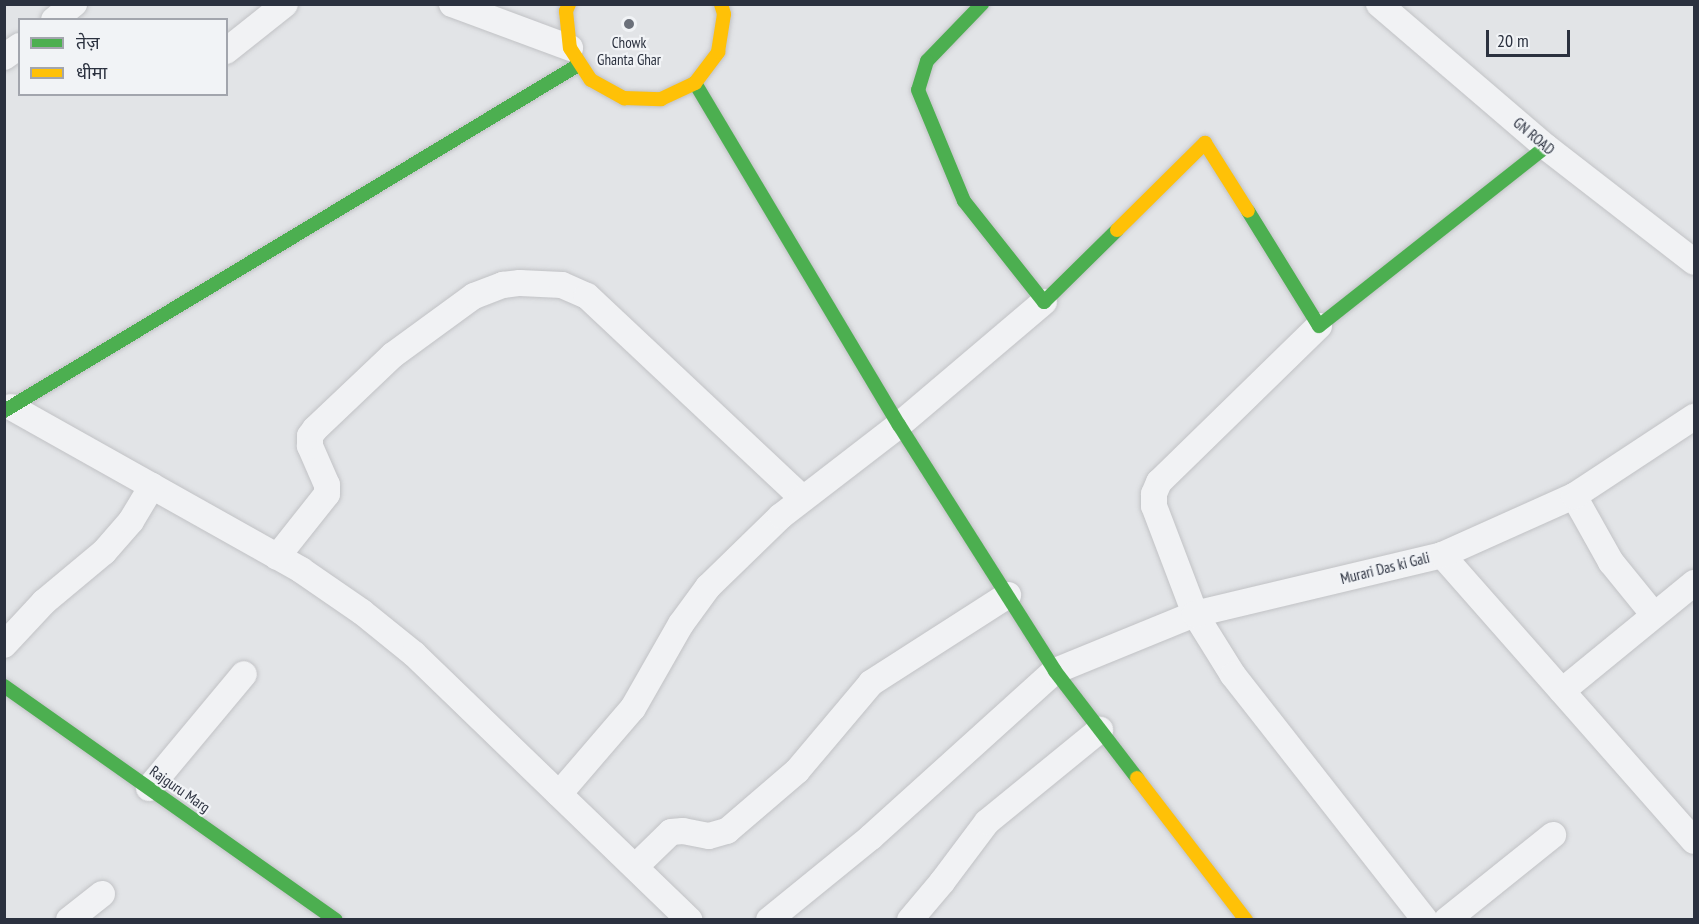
<!DOCTYPE html>
<meta charset="utf-8">
<style>
body{margin:0}
#map{position:relative;width:1699px;height:924px;overflow:hidden;background:#e2e4e7;font-family:"PT Sans Narrow","Noto Sans Devanagari",sans-serif}
div>[style]{position:absolute}
.roads{filter:drop-shadow(0 0 2px #c1c2c5) drop-shadow(0 0 2px #c1c2c5)}
.street>*{height:26px;margin:-13px;padding:0 13px;transform-origin:13px;border-radius:13px;background:#f1f2f4}
.fast>*{height:14px;margin:-7px;padding:0 7px;transform-origin:7px;border-radius:7px;background:#4caf50}
.slow>*{height:14px;margin:-7px;padding:0 7px;transform-origin:7px;border-radius:7px;background:#ffc107}
.dots>*{width:16px;height:16px;translate:-50% -50%;box-sizing:border-box;border:3px solid #f1f3f6;border-radius:50%}
span{translate:-50% -50%;white-space:nowrap;text-align:center;line-height:1.15;-webkit-text-stroke:4.5px #f1f3f6;paint-order:stroke}
.poi-label{font-size:15px;color:#2b313f}
.street-label{font-size:15px;color:#2b313f}
.frame{position:absolute;inset:0;border:6px solid #2b313f;pointer-events:none}
.legend{position:absolute;left:18px;top:18px;width:210px;height:78px;box-sizing:border-box;background:#f1f3f6;border:2px solid #a2a5ad;margin:0;padding:8px 10px;list-style:none;font-size:18px;color:#2b313f}
.legend li{display:flex;align-items:center;gap:12px;height:30px}
.legend b{width:30px;border:2px solid #a2a5ad}
.scale{position:absolute;left:1486px;top:30px;width:84px;height:27px;box-sizing:border-box;border:3px solid #2b313f;border-top:0;padding-left:8px;font-size:18px;line-height:21px;white-space:nowrap;color:#2b313f;-webkit-text-stroke:4px #f1f3f6;paint-order:stroke}
</style>
<div id="map">
<div class="roads">
<div class="street">
<div style="left:452px;top:4px;width:126px;rotate:20.4deg"></div>
<div style="left:1379px;top:4px;width:220px;rotate:40.6deg"></div>
<div style="left:1546px;top:147px;width:187px;rotate:37.8deg"></div>
<div style="left:54px;top:20px;width:26px;rotate:-39deg"></div>
<div style="left:226px;top:51px;width:75px;rotate:-38.5deg"></div>
<div style="left:4px;top:57px;width:19px;rotate:-35deg"></div>
<div style="left:1319px;top:326px;width:223px;rotate:135.7deg"></div>
<div style="left:1159px;top:482px;width:13px;rotate:113deg"></div>
<div style="left:1154px;top:494px;width:12px;rotate:90deg"></div>
<div style="left:1154px;top:506px;width:116px;rotate:69.2deg"></div>
<div style="left:1195px;top:614px;width:72px;rotate:58.1deg"></div>
<div style="left:1233px;top:675px;width:311px;rotate:51.9deg"></div>
<div style="left:11px;top:407px;width:333px;rotate:29.3deg"></div>
<div style="left:301px;top:570px;width:74px;rotate:34.5deg"></div>
<div style="left:362px;top:612px;width:67px;rotate:38.9deg"></div>
<div style="left:414px;top:654px;width:383px;rotate:44deg"></div>
<div style="left:1574px;top:496px;width:76px;rotate:60.7deg"></div>
<div style="left:1611px;top:562px;width:68px;rotate:50.9deg"></div>
<div style="left:1442px;top:555px;width:381px;rotate:48.6deg"></div>
<div style="left:277px;top:557px;width:80px;rotate:-51.6deg"></div>
<div style="left:327px;top:494px;width:9px;rotate:-90deg"></div>
<div style="left:327px;top:485px;width:43px;rotate:-113.6deg"></div>
<div style="left:310px;top:446px;width:10px;rotate:-90deg"></div>
<div style="left:310px;top:436px;width:9px;rotate:-54deg"></div>
<div style="left:315px;top:429px;width:108px;rotate:-43.5deg"></div>
<div style="left:393px;top:355px;width:100px;rotate:-36.1deg"></div>
<div style="left:474px;top:296px;width:31px;rotate:-21deg"></div>
<div style="left:503px;top:285px;width:17px;rotate:-7deg"></div>
<div style="left:520px;top:283px;width:42px;rotate:2.7deg"></div>
<div style="left:562px;top:285px;width:27px;rotate:24deg"></div>
<div style="left:587px;top:296px;width:295px;rotate:43.2deg"></div>
<div style="left:4px;top:645px;width:59px;rotate:-47.1deg"></div>
<div style="left:44px;top:602px;width:78px;rotate:-39.8deg"></div>
<div style="left:104px;top:552px;width:41px;rotate:-48.9deg"></div>
<div style="left:131px;top:521px;width:41px;rotate:-59deg"></div>
<div style="left:1562px;top:691px;width:171px;rotate:-39.3deg"></div>
<div style="left:149px;top:788px;width:148px;rotate:-50.2deg"></div>
<div style="left:559px;top:794px;width:113px;rotate:-49.3deg"></div>
<div style="left:633px;top:708px;width:97px;rotate:-60.3deg"></div>
<div style="left:681px;top:624px;width:46px;rotate:-53.9deg"></div>
<div style="left:708px;top:587px;width:102px;rotate:-44.2deg"></div>
<div style="left:781px;top:516px;width:149px;rotate:-37.6deg"></div>
<div style="left:899px;top:425px;width:190px;rotate:-40.3deg"></div>
<div style="left:635px;top:867px;width:50px;rotate:-44.2deg"></div>
<div style="left:671px;top:832px;width:12px;rotate:-5deg"></div>
<div style="left:683px;top:831px;width:26px;rotate:11deg"></div>
<div style="left:709px;top:836px;width:19px;rotate:-16deg"></div>
<div style="left:727px;top:831px;width:92px;rotate:-40.6deg"></div>
<div style="left:797px;top:771px;width:115px;rotate:-49.9deg"></div>
<div style="left:871px;top:683px;width:163px;rotate:-32.7deg"></div>
<div style="left:69px;top:920px;width:42px;rotate:-38.2deg"></div>
<div style="left:769px;top:920px;width:132px;rotate:-39.1deg"></div>
<div style="left:871px;top:837px;width:248px;rotate:-42.1deg"></div>
<div style="left:1055px;top:671px;width:151px;rotate:-22.2deg"></div>
<div style="left:1195px;top:614px;width:254px;rotate:-13.4deg"></div>
<div style="left:1442px;top:555px;width:145px;rotate:-24.1deg"></div>
<div style="left:1574px;top:496px;width:144px;rotate:-33.4deg"></div>
<div style="left:910px;top:920px;width:50px;rotate:-49.9deg"></div>
<div style="left:942px;top:882px;width:75px;rotate:-53.1deg"></div>
<div style="left:987px;top:822px;width:146px;rotate:-39.2deg"></div>
<div style="left:1447px;top:920px;width:136px;rotate:-38.7deg"></div>
</div>
<div class="fast">
<div style="left:982px;top:4px;width:79px;rotate:134deg"></div>
<div style="left:927px;top:61px;width:30px;rotate:107deg"></div>
<div style="left:918px;top:90px;width:120px;rotate:67.5deg"></div>
<div style="left:964px;top:201px;width:129px;rotate:51.6deg"></div>
<div style="left:1044px;top:302px;width:103px;rotate:-44.6deg"></div>
<div style="left:695px;top:83px;width:398px;rotate:59.2deg"></div>
<div style="left:899px;top:425px;width:291px;rotate:57.6deg"></div>
<div style="left:1055px;top:671px;width:135px;rotate:52.5deg"></div>
<div style="left:1248px;top:211px;width:135px;rotate:58.3deg"></div>
<div style="left:1319px;top:326px;width:289px;rotate:-38.3deg"></div>
<div style="left:4px;top:411px;width:672px;rotate:-31.07deg"></div>
<div style="left:4px;top:686px;width:406px;rotate:35.2deg"></div>
</div>
<div class="slow">
<div style="left:569px;top:4px;width:8px;rotate:113deg"></div>
<div style="left:566px;top:11px;width:37px;rotate:84deg"></div>
<div style="left:570px;top:48px;width:38px;rotate:57deg"></div>
<div style="left:591px;top:80px;width:38px;rotate:29deg"></div>
<div style="left:624px;top:98px;width:37px;rotate:2deg"></div>
<div style="left:661px;top:99px;width:38px;rotate:-25deg"></div>
<div style="left:695px;top:83px;width:39px;rotate:-53deg"></div>
<div style="left:718px;top:52px;width:38px;rotate:-81deg"></div>
<div style="left:724px;top:14px;width:10px;rotate:-107deg"></div>
<div style="left:1117px;top:230px;width:124px;rotate:-44.7deg"></div>
<div style="left:1205px;top:143px;width:80px;rotate:57.7deg"></div>
<div style="left:1137px;top:778px;width:179px;rotate:52.5deg"></div>
</div>
</div>
<div class="dots">
<div style="left:629px;top:24px;background:#6b707a"></div>
</div>
<div class="poi-label">
<span style="left:629px;top:51px">Chowk<br>Ghanta Ghar</span>
</div>
<div class="street-label">
<span style="left:1534px;top:136px;rotate:40deg">GN ROAD</span>
<span style="left:1385px;top:568px;rotate:-14deg">Murari Das ki Gali</span>
<span style="left:180px;top:789px;rotate:35deg">Rajguru Marg</span>
</div>
<div class="frame"></div>
<ul class="legend">
<li><b style="height:8px;background:#4caf50"></b>तेज़</li>
<li><b style="height:8px;background:#ffc107"></b>धीमा</li>
</ul>
<div class="scale">20 m</div>
</div>
